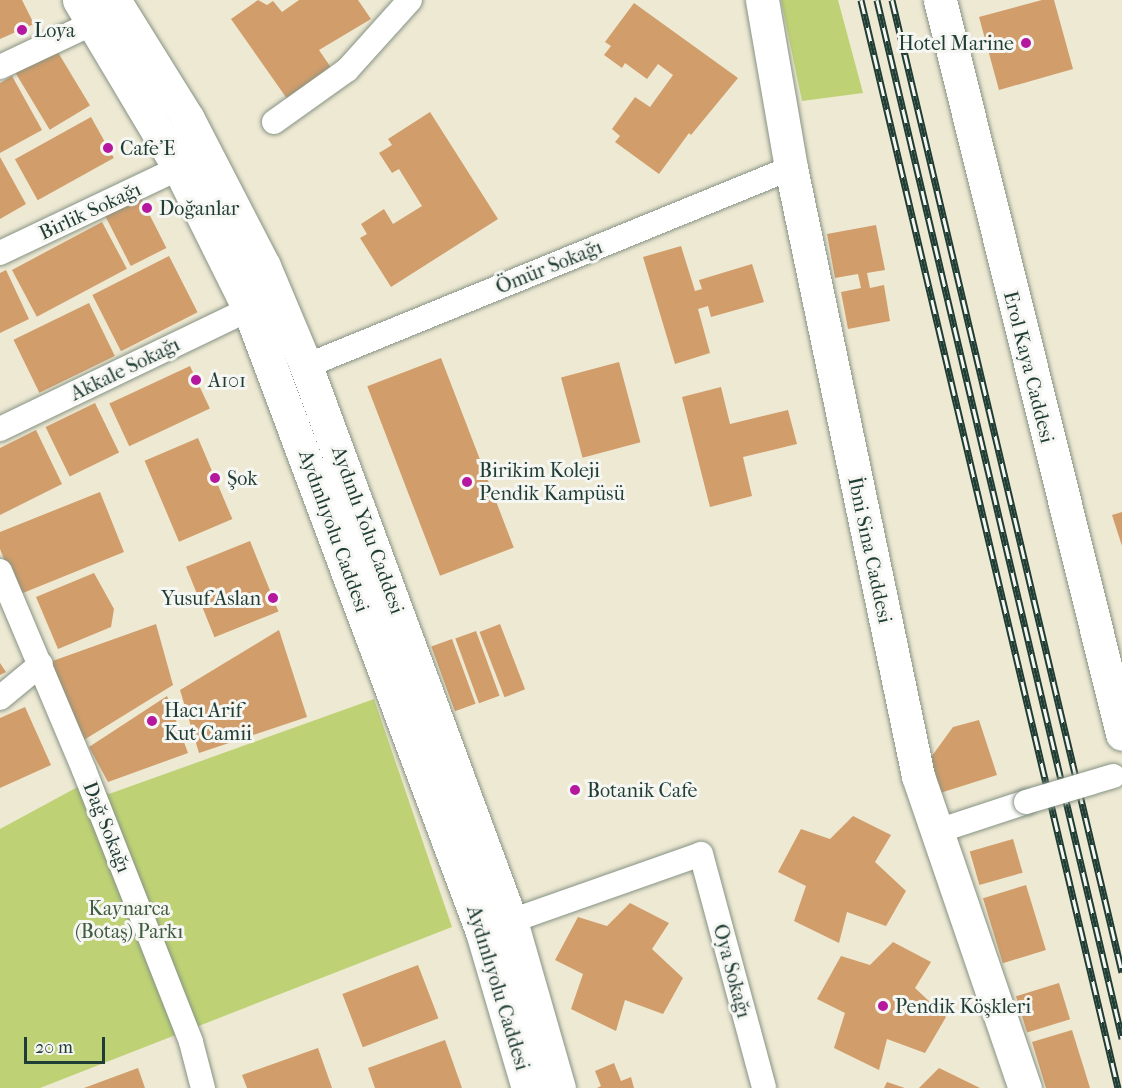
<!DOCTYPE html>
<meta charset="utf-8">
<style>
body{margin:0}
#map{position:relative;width:1122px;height:1088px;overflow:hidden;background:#eee9d3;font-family:"IM FELL French Canon",serif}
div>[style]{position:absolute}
.green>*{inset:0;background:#bed275}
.building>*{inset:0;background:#d19d6b;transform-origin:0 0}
.roads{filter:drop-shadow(0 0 2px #869384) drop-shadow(0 0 2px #869384)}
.street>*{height:24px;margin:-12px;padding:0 12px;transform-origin:12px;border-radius:12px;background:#fff}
.secondary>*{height:33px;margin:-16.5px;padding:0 16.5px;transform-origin:16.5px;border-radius:16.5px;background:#fff}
.primary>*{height:33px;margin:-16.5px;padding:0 16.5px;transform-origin:16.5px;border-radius:16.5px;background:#fff}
.rail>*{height:7px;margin-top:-3.5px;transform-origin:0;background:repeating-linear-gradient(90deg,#f6f6f2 0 14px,#1f3d34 0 28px);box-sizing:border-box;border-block:2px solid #1f3d34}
.bridges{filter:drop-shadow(0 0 2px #869384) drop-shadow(0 0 2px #869384)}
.street-bridge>*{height:24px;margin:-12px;padding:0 12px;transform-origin:12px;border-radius:12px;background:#fff}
.dots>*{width:16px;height:16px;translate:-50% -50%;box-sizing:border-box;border:3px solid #f6f6f2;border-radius:50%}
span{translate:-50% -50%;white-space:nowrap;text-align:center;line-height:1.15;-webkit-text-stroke:6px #f6f6f2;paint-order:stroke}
.poi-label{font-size:20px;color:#1f3d34}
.left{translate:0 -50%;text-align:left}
.right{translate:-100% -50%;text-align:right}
.street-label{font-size:20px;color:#1f3d34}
.park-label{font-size:20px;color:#3f5b41}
.scale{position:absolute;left:24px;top:1037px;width:81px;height:27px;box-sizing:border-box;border:3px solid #1f3d34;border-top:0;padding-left:8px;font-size:18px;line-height:21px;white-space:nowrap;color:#1f3d34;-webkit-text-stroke:4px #f6f6f2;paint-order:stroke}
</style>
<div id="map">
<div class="green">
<div style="clip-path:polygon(781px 0,838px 0,863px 93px,802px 101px)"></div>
<div style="clip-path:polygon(374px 699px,452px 927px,40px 1088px,0 1088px,0 829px,85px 783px,109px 794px)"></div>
</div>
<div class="building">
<div style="clip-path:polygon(0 0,22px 0,34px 24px,0 39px)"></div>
<div style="clip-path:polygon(258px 0,267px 5px,273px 1px,282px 12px,299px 0,358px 0,371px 19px,319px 50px,334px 72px,290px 103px,231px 19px)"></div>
<div style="clip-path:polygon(1042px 0,1054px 0,1073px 69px,999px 90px,979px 17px)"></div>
<div style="clip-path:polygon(634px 3px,738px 78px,691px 135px,689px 133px,659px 174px,615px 142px,620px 136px,612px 129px,635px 97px,650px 107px,673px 75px,658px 64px,647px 79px,625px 63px,622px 68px,604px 55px,611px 46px,605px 42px)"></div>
<div style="left:56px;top:49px;width:66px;height:47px;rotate:59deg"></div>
<div style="clip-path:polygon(12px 76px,42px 130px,0 153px,0 83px)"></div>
<div style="clip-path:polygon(430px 112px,498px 219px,391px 287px,360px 238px,367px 234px,361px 224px,384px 209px,393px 224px,422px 206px,399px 169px,392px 173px,379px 153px,392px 145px,388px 139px)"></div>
<div style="left:91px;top:117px;width:47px;height:87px;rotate:61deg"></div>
<div style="clip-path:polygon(0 157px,26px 204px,0 219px)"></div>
<div style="left:141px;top:198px;width:56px;height:40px;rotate:63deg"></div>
<div style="left:102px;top:222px;width:53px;height:102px;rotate:62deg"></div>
<div style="clip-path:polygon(876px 225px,885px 270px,867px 273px,870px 288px,884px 285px,890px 321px,848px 329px,841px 292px,861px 288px,858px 274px,835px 278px,827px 234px)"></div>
<div style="clip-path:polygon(681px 246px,695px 291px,702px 289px,699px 280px,752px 264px,764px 302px,711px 317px,708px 306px,698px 309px,710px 353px,675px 364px,643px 257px)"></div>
<div style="left:169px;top:256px;width:63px;height:86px;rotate:63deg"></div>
<div style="clip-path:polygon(6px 270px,29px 319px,0 333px,0 273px)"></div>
<div style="left:89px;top:303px;width:59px;height:84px;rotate:64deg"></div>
<div style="left:441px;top:358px;width:203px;height:79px;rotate:69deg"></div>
<div style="left:619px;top:362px;width:83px;height:60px;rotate:75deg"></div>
<div style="left:190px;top:366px;width:47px;height:89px;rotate:65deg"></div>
<div style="clip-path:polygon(721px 387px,730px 424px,788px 410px,797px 444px,743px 457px,752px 496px,710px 507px,682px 397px)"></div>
<div style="left:95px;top:403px;width:55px;height:55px;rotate:64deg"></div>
<div style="clip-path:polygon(36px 430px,62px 484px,0 515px,0 448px)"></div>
<div style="left:198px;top:438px;width:88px;height:58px;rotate:67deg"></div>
<div style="clip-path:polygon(100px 492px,124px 552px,18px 595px,0 549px,0 532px)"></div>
<div style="clip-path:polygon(1122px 512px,1122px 546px,1112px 515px)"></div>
<div style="left:250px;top:541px;width:76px;height:69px;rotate:68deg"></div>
<div style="clip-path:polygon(94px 573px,114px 609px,111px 627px,58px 649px,36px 597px)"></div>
<div style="clip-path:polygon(156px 624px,173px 685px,79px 743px,47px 663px)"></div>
<div style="left:500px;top:624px;width:70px;height:22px;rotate:69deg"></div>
<div style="clip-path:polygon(279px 630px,307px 717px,199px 753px,180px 690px)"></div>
<div style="left:476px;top:631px;width:69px;height:22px;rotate:70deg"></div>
<div style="left:452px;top:639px;width:69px;height:22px;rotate:70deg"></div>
<div style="clip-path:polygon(0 663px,6px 672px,0 675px)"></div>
<div style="clip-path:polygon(167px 696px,188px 753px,108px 782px,89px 747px)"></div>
<div style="clip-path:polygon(25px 707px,51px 765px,0 788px,0 718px)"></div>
<div style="clip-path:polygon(979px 720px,997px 775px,940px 793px,929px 760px,953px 727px)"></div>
<div style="clip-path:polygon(853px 816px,891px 835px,875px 862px,906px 891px,886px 926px,847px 912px,839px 943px,794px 921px,806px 886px,778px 872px,801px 829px,830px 839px)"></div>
<div style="left:1013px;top:839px;width:35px;height:45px;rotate:74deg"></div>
<div style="left:1026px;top:885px;width:68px;height:45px;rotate:73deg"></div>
<div style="clip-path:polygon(630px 903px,669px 923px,652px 949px,683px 978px,663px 1014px,625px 1000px,616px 1031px,571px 1009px,583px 974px,555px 960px,578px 917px,607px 926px)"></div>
<div style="clip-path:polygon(893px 942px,931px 962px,915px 988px,946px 1017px,925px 1053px,887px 1039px,879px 1070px,834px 1048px,845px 1013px,817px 999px,841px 956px,870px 965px)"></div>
<div style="left:418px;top:965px;width:57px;height:81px;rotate:69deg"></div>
<div style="left:1059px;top:983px;width:38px;height:45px;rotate:73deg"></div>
<div style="clip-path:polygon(1072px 1030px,1090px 1088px,1046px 1088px,1032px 1042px)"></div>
<div style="clip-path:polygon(445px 1040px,462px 1088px,375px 1088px,368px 1068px)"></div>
<div style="clip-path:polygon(318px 1048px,332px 1088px,247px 1088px,242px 1075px)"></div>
<div style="clip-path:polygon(614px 1063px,621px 1081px,631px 1077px,634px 1088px,597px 1088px,601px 1086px,595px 1071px)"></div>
<div style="clip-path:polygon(138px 1068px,145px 1088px,84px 1088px)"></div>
<div style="clip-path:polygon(939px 1068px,980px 1088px,919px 1088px)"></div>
<div style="clip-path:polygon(887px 1082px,905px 1088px,884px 1088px)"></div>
</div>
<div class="roads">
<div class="street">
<div style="left:0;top:67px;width:103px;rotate:-25.3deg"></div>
<div style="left:274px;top:122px;width:90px;rotate:-35.5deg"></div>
<div style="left:347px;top:70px;width:94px;rotate:-48deg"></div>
<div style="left:0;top:253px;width:198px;rotate:-25.4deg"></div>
<div style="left:306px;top:366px;width:524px;rotate:-22.21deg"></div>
<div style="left:0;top:429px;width:276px;rotate:-25.7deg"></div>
<div style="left:0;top:571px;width:216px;rotate:67.1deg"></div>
<div style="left:84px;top:770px;width:292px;rotate:68.5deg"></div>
<div style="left:191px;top:1042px;width:48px;rotate:75.4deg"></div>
<div style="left:0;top:698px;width:53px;rotate:-39.7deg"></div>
<div style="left:935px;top:832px;width:96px;rotate:-18.2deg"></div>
<div style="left:511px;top:921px;width:201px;rotate:-19.4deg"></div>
<div style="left:701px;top:854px;width:242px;rotate:74.9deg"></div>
</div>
<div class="secondary">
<div style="left:762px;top:0;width:170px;rotate:80.2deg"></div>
<div style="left:791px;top:168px;width:621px;rotate:78.2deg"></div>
<div style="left:918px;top:776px;width:330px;rotate:71.1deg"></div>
<div style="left:940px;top:0;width:756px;rotate:76.07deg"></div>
</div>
<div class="primary">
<div style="left:79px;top:0;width:196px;rotate:59.2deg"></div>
<div style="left:179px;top:168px;width:157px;rotate:63.6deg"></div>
<div style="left:249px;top:309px;width:665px;rotate:69.49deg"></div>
<div style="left:482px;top:932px;width:163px;rotate:73.6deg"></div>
<div style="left:114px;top:0;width:140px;rotate:58.1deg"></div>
<div style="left:188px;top:119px;width:165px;rotate:62.7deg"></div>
<div style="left:264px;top:266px;width:108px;rotate:67.2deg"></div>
<div style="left:306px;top:366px;width:592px;rotate:69.73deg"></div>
<div style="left:511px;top:921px;width:174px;rotate:74deg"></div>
</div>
</div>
<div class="rail">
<div style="left:861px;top:0;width:1118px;rotate:76.71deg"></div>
<div style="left:877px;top:0;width:1067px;rotate:76.72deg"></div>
<div style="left:892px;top:0;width:999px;rotate:76.69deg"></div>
</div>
<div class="bridges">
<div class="street-bridge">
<div style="left:1026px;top:802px;width:91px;rotate:-16.6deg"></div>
</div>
</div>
<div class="dots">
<div style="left:22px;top:30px;background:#b5179e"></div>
<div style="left:1026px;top:43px;background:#b5179e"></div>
<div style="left:108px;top:148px;background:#b5179e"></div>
<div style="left:147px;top:208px;background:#b5179e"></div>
<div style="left:196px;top:380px;background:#b5179e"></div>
<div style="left:215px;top:478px;background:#b5179e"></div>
<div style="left:467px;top:482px;background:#b5179e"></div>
<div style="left:273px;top:598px;background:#b5179e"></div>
<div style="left:152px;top:721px;background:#b5179e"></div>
<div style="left:575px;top:790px;background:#b5179e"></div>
<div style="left:883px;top:1006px;background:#b5179e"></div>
</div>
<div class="poi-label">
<span class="left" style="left:34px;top:30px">Loya</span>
<span class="right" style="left:1014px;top:43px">Hotel Marine</span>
<span class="left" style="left:120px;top:148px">Cafe'E</span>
<span class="left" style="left:159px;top:208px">Doğanlar</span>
<span class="left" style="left:208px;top:380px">A101</span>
<span class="left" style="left:479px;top:482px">Birikim Koleji<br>Pendik Kampüsü</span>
<span class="left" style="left:227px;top:478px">Şok</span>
<span class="right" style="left:261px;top:598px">Yusuf Aslan</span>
<span class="left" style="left:164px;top:722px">Hacı Arif<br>Kut Camii</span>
<span class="left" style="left:587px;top:790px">Botanik Cafe</span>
<span class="left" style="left:895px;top:1006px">Pendik Köşkleri</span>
</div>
<div class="street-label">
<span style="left:90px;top:211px;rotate:-25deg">Birlik Sokağı</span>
<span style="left:549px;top:267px;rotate:-22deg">Ömür Sokağı</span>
<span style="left:1029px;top:367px;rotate:76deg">Erol Kaya Caddesi</span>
<span style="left:125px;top:369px;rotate:-26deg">Akkale Sokağı</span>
<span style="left:368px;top:530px;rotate:70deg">Aydınlı Yolu Caddesi</span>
<span style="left:334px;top:531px;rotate:70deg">Aydınlıyolu Caddesi</span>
<span style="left:870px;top:550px;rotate:78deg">İbni Sina Caddesi</span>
<span style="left:107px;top:827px;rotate:68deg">Dağ Sokağı</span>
<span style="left:732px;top:971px;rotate:75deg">Oya Sokağı</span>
<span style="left:498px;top:988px;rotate:73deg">Aydınlıyolu Caddesi</span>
</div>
<div class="park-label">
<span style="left:129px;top:920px">Kaynarca<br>(Botaş) Parkı</span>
</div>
<div class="scale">20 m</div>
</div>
